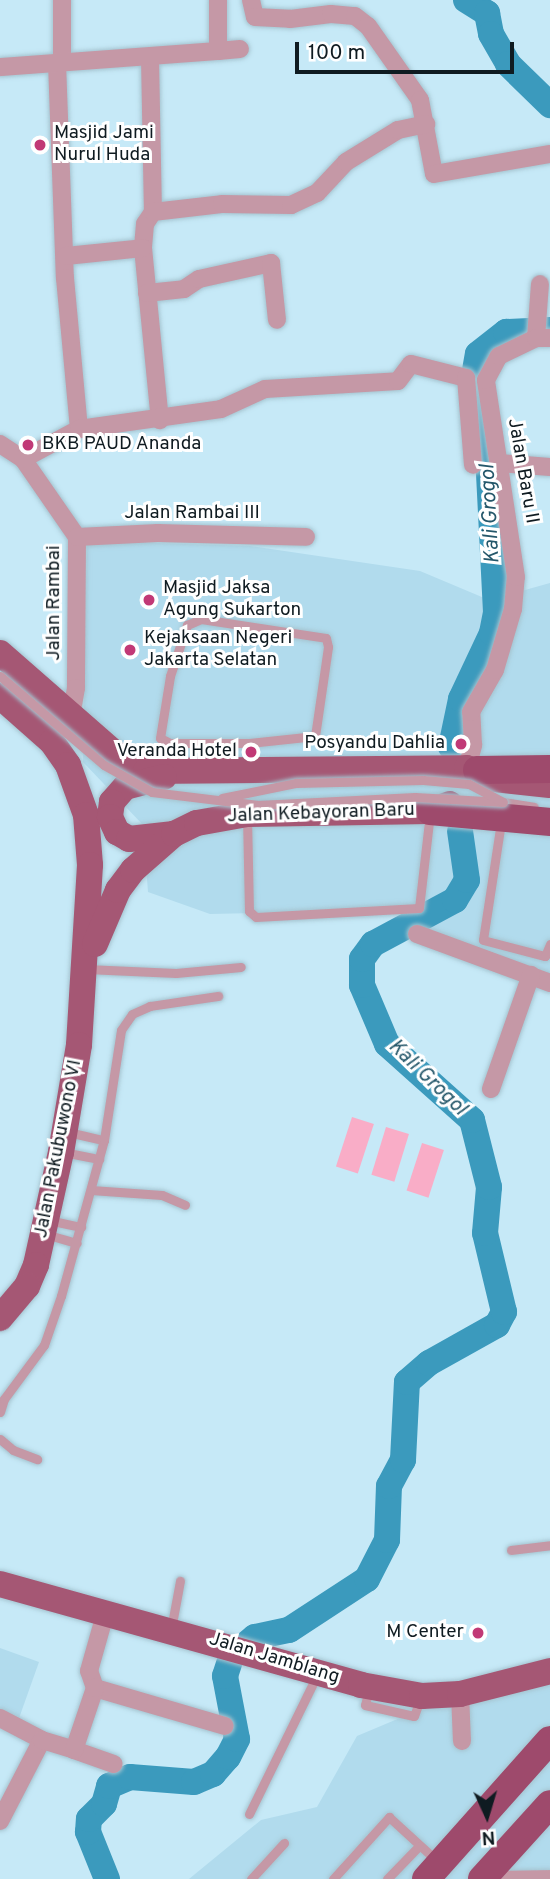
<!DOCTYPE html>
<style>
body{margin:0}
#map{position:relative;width:550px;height:1879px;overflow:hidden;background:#c6e9f7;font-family:Overpass,sans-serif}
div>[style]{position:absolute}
.built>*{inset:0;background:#b1dbed}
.green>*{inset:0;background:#f9adc7;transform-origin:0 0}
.river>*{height:26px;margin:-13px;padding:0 13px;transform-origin:13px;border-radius:13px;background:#3b9abd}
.roads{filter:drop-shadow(0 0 2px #a5c4d0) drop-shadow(0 0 2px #a5c4d0)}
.service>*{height:9px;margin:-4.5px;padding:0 4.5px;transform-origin:4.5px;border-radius:4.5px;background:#c598a6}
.minor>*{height:18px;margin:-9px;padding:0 9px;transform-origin:9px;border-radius:9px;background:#c598a6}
.primary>*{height:26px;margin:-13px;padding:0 13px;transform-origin:13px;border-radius:13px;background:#a55774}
.trunk>*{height:28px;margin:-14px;padding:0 14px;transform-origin:14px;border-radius:14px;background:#9e4a6c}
.bridges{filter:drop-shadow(0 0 2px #a5c4d0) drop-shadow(0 0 2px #a5c4d0)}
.service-bridge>*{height:9px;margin:-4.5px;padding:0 4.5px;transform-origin:4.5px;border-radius:4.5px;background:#c598a6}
.dots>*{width:19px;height:19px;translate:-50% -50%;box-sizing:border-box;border:4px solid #fff;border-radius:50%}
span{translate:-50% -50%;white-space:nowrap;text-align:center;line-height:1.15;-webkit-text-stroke:6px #fff;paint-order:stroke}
.poi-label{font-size:19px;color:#0f1b21}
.left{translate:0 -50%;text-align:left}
.right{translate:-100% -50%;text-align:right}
.street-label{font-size:19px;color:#0f1b21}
.water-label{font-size:21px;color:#24576a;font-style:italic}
.north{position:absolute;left:452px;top:1781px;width:70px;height:70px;-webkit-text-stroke:5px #fff;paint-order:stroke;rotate:176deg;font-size:19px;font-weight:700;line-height:28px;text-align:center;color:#0f1b21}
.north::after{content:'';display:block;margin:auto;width:24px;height:32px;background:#0f1b21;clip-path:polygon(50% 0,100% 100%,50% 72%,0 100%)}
.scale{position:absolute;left:295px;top:42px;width:219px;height:32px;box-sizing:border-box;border:4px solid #0f1b21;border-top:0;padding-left:9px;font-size:21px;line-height:24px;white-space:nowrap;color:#0f1b21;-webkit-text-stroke:5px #fff;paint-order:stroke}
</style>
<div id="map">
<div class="built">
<div style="clip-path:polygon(87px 541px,250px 546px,420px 571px,489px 600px,550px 583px,550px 982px,423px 944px,421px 909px,210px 914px,148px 892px,143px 825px,83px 762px)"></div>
<div style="clip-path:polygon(0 1648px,39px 1662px,18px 1721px,0 1714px)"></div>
<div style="clip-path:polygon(550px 1680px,550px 1879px,189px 1879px,261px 1820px,317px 1807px,357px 1736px,438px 1702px)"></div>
</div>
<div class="green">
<div style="left:352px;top:1117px;width:23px;height:52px;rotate:18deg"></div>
<div style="left:386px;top:1127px;width:24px;height:50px;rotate:17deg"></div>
<div style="left:422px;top:1143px;width:23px;height:50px;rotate:18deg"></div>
</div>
<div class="river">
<div style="left:466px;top:0;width:25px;rotate:32deg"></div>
<div style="left:487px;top:13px;width:21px;rotate:79deg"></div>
<div style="left:491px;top:34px;width:34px;rotate:60deg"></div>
<div style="left:508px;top:64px;width:59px;rotate:44.3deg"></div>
<div style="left:451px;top:747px;width:49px;rotate:-78.2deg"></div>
<div style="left:461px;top:699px;width:73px;rotate:-64.8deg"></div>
<div style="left:492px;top:633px;width:21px;rotate:-79deg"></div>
<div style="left:496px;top:612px;width:180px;rotate:-92.9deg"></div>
<div style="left:487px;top:432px;width:57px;rotate:-103.1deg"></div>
<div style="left:474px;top:376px;width:22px;rotate:-80deg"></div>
<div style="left:478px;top:354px;width:36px;rotate:-38deg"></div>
<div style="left:506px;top:332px;width:44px;rotate:-2.6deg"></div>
<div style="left:107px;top:1879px;width:51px;rotate:-112deg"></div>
<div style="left:88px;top:1832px;width:13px;rotate:-86deg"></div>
<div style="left:89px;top:1819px;width:21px;rotate:-45deg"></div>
<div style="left:104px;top:1804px;width:19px;rotate:-74deg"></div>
<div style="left:109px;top:1786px;width:23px;rotate:-23deg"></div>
<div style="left:130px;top:1777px;width:64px;rotate:4.5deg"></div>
<div style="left:194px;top:1782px;width:21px;rotate:-23deg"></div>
<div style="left:213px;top:1774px;width:23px;rotate:-49deg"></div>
<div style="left:228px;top:1757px;width:20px;rotate:-63deg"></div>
<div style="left:237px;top:1739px;width:64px;rotate:-100.8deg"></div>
<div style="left:225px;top:1676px;width:20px;rotate:-72deg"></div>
<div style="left:231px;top:1657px;width:31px;rotate:-40deg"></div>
<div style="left:255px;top:1637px;width:35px;rotate:-12deg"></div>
<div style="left:289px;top:1630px;width:93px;rotate:-33.2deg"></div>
<div style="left:367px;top:1579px;width:44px;rotate:-62.9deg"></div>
<div style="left:387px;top:1540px;width:54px;rotate:-87.9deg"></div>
<div style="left:389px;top:1486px;width:30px;rotate:-62deg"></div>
<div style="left:403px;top:1460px;width:78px;rotate:-87.1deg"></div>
<div style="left:407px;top:1382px;width:29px;rotate:-41deg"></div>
<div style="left:429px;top:1363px;width:78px;rotate:-29.2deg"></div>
<div style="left:497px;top:1325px;width:15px;rotate:-62deg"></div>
<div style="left:504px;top:1312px;width:81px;rotate:-103.5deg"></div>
<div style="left:485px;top:1233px;width:46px;rotate:-85deg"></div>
<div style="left:489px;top:1187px;width:69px;rotate:-104.2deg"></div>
<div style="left:472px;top:1120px;width:114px;rotate:-138.2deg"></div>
<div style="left:387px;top:1044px;width:64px;rotate:-113deg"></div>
<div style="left:362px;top:985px;width:26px;rotate:-90deg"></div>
<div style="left:362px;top:959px;width:19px;rotate:-54deg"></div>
<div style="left:373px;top:944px;width:93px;rotate:-28.2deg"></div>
<div style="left:455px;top:900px;width:23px;rotate:-59deg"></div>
<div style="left:467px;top:880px;width:49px;rotate:-98.1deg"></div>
</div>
<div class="roads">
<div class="service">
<div style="left:201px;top:619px;width:126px;rotate:8.6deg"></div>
<div style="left:326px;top:638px;width:9px;rotate:77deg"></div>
<div style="left:328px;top:647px;width:90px;rotate:98.3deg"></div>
<div style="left:315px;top:736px;width:66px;rotate:173.9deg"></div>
<div style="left:249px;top:743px;width:79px;rotate:180deg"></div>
<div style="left:170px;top:743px;width:11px;rotate:-153deg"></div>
<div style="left:160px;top:738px;width:63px;rotate:-80.8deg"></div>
<div style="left:170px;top:676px;width:54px;rotate:-71.6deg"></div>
<div style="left:187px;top:625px;width:15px;rotate:-23deg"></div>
<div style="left:503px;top:802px;width:31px;rotate:9deg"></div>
<div style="left:247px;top:816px;width:95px;rotate:88.8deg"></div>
<div style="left:249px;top:911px;width:9px;rotate:41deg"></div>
<div style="left:256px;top:917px;width:163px;rotate:-3.2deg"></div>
<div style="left:419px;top:908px;width:96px;rotate:-83.4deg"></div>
<div style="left:501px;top:822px;width:119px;rotate:98.7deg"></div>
<div style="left:483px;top:940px;width:64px;rotate:14.5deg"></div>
<div style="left:545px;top:956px;width:13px;rotate:-67deg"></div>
<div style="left:86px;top:969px;width:90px;rotate:2.5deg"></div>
<div style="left:176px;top:973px;width:65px;rotate:-5.3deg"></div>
<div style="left:68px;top:1132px;width:37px;rotate:13deg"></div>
<div style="left:63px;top:1152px;width:37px;rotate:11deg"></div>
<div style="left:91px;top:1190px;width:71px;rotate:4deg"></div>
<div style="left:162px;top:1195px;width:25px;rotate:23deg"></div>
<div style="left:48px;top:1220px;width:34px;rotate:12deg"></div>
<div style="left:45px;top:1234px;width:33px;rotate:16deg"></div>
<div style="left:0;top:1412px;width:14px;rotate:-73deg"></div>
<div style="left:4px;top:1399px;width:67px;rotate:-53.5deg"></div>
<div style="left:44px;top:1345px;width:52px;rotate:-70.9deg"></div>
<div style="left:61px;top:1296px;width:162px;rotate:-74.6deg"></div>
<div style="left:104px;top:1140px;width:111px;rotate:-81.2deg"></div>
<div style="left:121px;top:1030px;width:19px;rotate:-55deg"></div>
<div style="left:132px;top:1014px;width:20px;rotate:-24deg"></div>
<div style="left:150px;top:1006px;width:69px;rotate:-8.4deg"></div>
<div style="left:0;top:1439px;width:17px;rotate:40deg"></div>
<div style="left:13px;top:1450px;width:26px;rotate:21deg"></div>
<div style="left:511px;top:1550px;width:39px;rotate:-7deg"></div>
<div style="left:171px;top:1629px;width:49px;rotate:-79.4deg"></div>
<div style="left:369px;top:1689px;width:16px;rotate:104deg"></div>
<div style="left:365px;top:1705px;width:50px;rotate:12.7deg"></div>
<div style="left:414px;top:1716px;width:20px;rotate:-70deg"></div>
<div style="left:249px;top:1814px;width:153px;rotate:-63.9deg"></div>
<div style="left:495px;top:1875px;width:55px;rotate:-1deg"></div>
<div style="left:251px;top:1879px;width:49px;rotate:-47.5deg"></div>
<div style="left:333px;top:1879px;width:84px;rotate:-47.9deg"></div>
<div style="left:389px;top:1817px;width:65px;rotate:42.5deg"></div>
<div style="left:387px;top:1879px;width:45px;rotate:-45.9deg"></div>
</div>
<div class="minor">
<div style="left:62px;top:0;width:62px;rotate:90deg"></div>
<div style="left:251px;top:0;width:17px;rotate:77deg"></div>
<div style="left:255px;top:17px;width:35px;rotate:3deg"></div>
<div style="left:290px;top:19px;width:41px;rotate:-7deg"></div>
<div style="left:331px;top:14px;width:24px;rotate:5deg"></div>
<div style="left:355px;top:16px;width:16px;rotate:38deg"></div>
<div style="left:368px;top:26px;width:90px;rotate:54.9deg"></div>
<div style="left:420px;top:100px;width:75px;rotate:79.3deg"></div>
<div style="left:434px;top:174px;width:118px;rotate:-9.8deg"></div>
<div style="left:218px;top:51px;width:22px;rotate:-5deg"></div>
<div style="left:150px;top:58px;width:154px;rotate:88.9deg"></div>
<div style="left:153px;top:212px;width:14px;rotate:124deg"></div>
<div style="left:145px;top:224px;width:24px;rotate:95deg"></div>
<div style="left:143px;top:248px;width:173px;rotate:84.4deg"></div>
<div style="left:57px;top:63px;width:215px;rotate:87.9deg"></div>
<div style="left:65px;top:278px;width:152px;rotate:84.7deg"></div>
<div style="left:0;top:67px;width:219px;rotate:-4.2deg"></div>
<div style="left:218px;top:51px;width:51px;rotate:-90deg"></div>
<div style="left:153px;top:212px;width:69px;rotate:-6.6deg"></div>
<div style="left:222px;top:204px;width:69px;rotate:0.8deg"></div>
<div style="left:291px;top:205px;width:29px;rotate:-25deg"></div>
<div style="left:317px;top:193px;width:42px;rotate:-46.9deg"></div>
<div style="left:346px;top:162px;width:61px;rotate:-31.6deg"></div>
<div style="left:398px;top:130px;width:29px;rotate:-12deg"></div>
<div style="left:66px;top:256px;width:77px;rotate:-5.9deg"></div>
<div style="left:147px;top:293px;width:37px;rotate:-6deg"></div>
<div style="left:184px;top:289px;width:18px;rotate:-34deg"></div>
<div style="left:199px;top:279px;width:74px;rotate:-12.5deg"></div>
<div style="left:271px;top:263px;width:57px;rotate:84deg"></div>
<div style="left:536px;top:338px;width:54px;rotate:-85.8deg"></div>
<div style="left:0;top:444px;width:27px;rotate:33deg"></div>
<div style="left:23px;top:459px;width:95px;rotate:55.3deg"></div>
<div style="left:77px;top:537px;width:151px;rotate:90.4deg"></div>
<div style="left:76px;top:688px;width:34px;rotate:100deg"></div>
<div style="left:23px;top:459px;width:64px;rotate:-28.2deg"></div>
<div style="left:79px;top:429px;width:143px;rotate:-8deg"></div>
<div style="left:221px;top:409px;width:48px;rotate:-24.4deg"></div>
<div style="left:265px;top:389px;width:133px;rotate:-3.4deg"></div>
<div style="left:398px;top:381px;width:21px;rotate:-53deg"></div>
<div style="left:411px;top:364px;width:57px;rotate:14.3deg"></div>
<div style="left:466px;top:378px;width:87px;rotate:85.4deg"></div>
<div style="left:499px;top:463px;width:51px;rotate:4.5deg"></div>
<div style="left:77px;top:537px;width:81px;rotate:-2.8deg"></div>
<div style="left:158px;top:533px;width:148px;rotate:1.5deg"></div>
<div style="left:467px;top:768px;width:24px;rotate:-75deg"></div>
<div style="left:473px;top:745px;width:33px;rotate:-93deg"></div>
<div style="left:471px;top:712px;width:48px;rotate:-60.3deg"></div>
<div style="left:495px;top:670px;width:64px;rotate:-73.6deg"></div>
<div style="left:513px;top:609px;width:32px;rotate:-85deg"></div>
<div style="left:516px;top:577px;width:199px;rotate:-98.7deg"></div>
<div style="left:486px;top:380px;width:27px;rotate:-62deg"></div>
<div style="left:499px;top:356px;width:41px;rotate:-25.9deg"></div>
<div style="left:536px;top:338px;width:14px"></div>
<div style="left:417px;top:934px;width:142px;rotate:20.2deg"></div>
<div style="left:491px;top:1089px;width:121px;rotate:-70.7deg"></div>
<div style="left:95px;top:1688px;width:135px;rotate:16.3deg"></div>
<div style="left:460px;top:1694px;width:47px;rotate:87.6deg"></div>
<div style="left:0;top:1718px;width:47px;rotate:27.6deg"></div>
<div style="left:74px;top:1750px;width:42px;rotate:19.3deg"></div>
<div style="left:0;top:1821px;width:91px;rotate:-62.6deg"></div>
<div style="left:42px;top:1740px;width:34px;rotate:17deg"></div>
<div style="left:74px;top:1750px;width:65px;rotate:-71.3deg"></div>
<div style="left:95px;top:1688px;width:18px;rotate:-109deg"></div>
<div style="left:89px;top:1671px;width:62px;rotate:-74.2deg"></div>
</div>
<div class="primary">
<div style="left:0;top:653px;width:158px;rotate:41.2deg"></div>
<div style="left:119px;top:757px;width:30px;rotate:27deg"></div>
<div style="left:146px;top:771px;width:321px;rotate:-0.5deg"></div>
<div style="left:467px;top:768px;width:29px;rotate:22deg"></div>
<div style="left:494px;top:779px;width:56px;rotate:6.1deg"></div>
<div style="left:0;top:696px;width:69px;rotate:41.5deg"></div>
<div style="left:52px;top:742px;width:28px;rotate:55deg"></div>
<div style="left:68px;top:765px;width:53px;rotate:70.2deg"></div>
<div style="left:86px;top:815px;width:50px;rotate:85.4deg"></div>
<div style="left:90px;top:865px;width:180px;rotate:93.5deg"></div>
<div style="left:79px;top:1045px;width:109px;rotate:99.5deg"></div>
<div style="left:61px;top:1152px;width:116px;rotate:102.5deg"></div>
<div style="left:36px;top:1265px;width:23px;rotate:113deg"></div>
<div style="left:27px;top:1286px;width:42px;rotate:130.2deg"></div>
<div style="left:164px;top:777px;width:40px;rotate:165.6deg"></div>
<div style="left:125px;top:787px;width:20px;rotate:131deg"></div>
<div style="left:112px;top:802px;width:15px;rotate:98deg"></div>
<div style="left:110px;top:817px;width:17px;rotate:65deg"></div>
<div style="left:117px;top:832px;width:14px;rotate:30deg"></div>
<div style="left:129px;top:839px;width:43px;rotate:-6.6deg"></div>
<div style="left:95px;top:944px;width:59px;rotate:-66.9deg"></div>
<div style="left:118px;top:890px;width:25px;rotate:-53deg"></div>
<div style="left:133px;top:870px;width:55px;rotate:-41.3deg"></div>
<div style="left:174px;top:834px;width:25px;rotate:-26deg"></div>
<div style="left:197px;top:823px;width:51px;rotate:-10.2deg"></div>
<div style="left:247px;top:814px;width:183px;rotate:-0.9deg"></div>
<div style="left:430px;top:811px;width:21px;rotate:-19deg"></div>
<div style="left:0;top:1584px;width:375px;rotate:15.6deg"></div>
<div style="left:361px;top:1685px;width:62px;rotate:10.2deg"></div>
<div style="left:422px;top:1696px;width:38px;rotate:-3deg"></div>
<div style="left:460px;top:1694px;width:93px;rotate:-14.3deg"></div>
</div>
<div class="trunk">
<div style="left:477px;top:770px;width:73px;rotate:-0.8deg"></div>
<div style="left:430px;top:811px;width:121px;rotate:5.2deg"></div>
<div style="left:426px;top:1879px;width:186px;rotate:-48.3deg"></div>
<div style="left:482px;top:1879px;width:101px;rotate:-47.8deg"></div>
</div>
</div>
<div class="bridges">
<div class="service-bridge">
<div style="left:0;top:676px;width:137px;rotate:40.6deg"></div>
<div style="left:104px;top:765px;width:55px;rotate:29.4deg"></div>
<div style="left:152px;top:792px;width:107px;rotate:7deg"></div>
<div style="left:258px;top:805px;width:157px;rotate:-2.9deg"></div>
<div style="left:415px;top:797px;width:88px;rotate:3.3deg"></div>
<div style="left:222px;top:798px;width:76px;rotate:-11.5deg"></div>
<div style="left:296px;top:783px;width:127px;rotate:-1.4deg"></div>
<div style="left:423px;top:780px;width:46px;rotate:5deg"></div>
<div style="left:469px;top:784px;width:38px;rotate:28deg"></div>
</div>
</div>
<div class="dots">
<div style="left:40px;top:145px;background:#c13976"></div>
<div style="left:28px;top:445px;background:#c13976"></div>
<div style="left:149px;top:600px;background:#c13976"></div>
<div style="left:130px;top:650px;background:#c13976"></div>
<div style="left:461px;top:744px;background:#c13976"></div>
<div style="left:251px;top:752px;background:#c13976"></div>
<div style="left:478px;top:1633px;background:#c13976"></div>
</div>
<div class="poi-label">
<span class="left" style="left:54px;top:145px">Masjid Jami<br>Nurul Huda</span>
<span class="left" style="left:42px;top:445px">BKB PAUD Ananda</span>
<span class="left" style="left:163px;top:600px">Masjid Jaksa<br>Agung Sukarton</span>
<span class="left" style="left:144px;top:650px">Kejaksaan Negeri<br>Jakarta Selatan</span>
<span class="right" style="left:445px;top:744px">Posyandu Dahlia</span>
<span class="right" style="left:237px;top:752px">Veranda Hotel</span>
<span class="right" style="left:464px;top:1633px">M Center</span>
</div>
<div class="street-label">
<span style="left:522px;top:471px;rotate:80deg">Jalan Baru II</span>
<span style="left:192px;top:514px">Jalan Rambai III</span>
<span style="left:55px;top:603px;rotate:-90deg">Jalan Rambai</span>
<span style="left:321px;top:814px;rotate:-2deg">Jalan Kebayoran Baru</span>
<span style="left:59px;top:1149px;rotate:-79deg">Jalan Pakubuwono VI</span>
<span style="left:274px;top:1659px;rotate:17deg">Jalan Jamblang</span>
</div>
<div class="water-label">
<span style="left:491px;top:514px;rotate:-93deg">Kali Grogol</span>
<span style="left:427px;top:1078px;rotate:44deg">Kali Grogol</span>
</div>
<div class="north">N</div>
<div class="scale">100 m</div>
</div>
